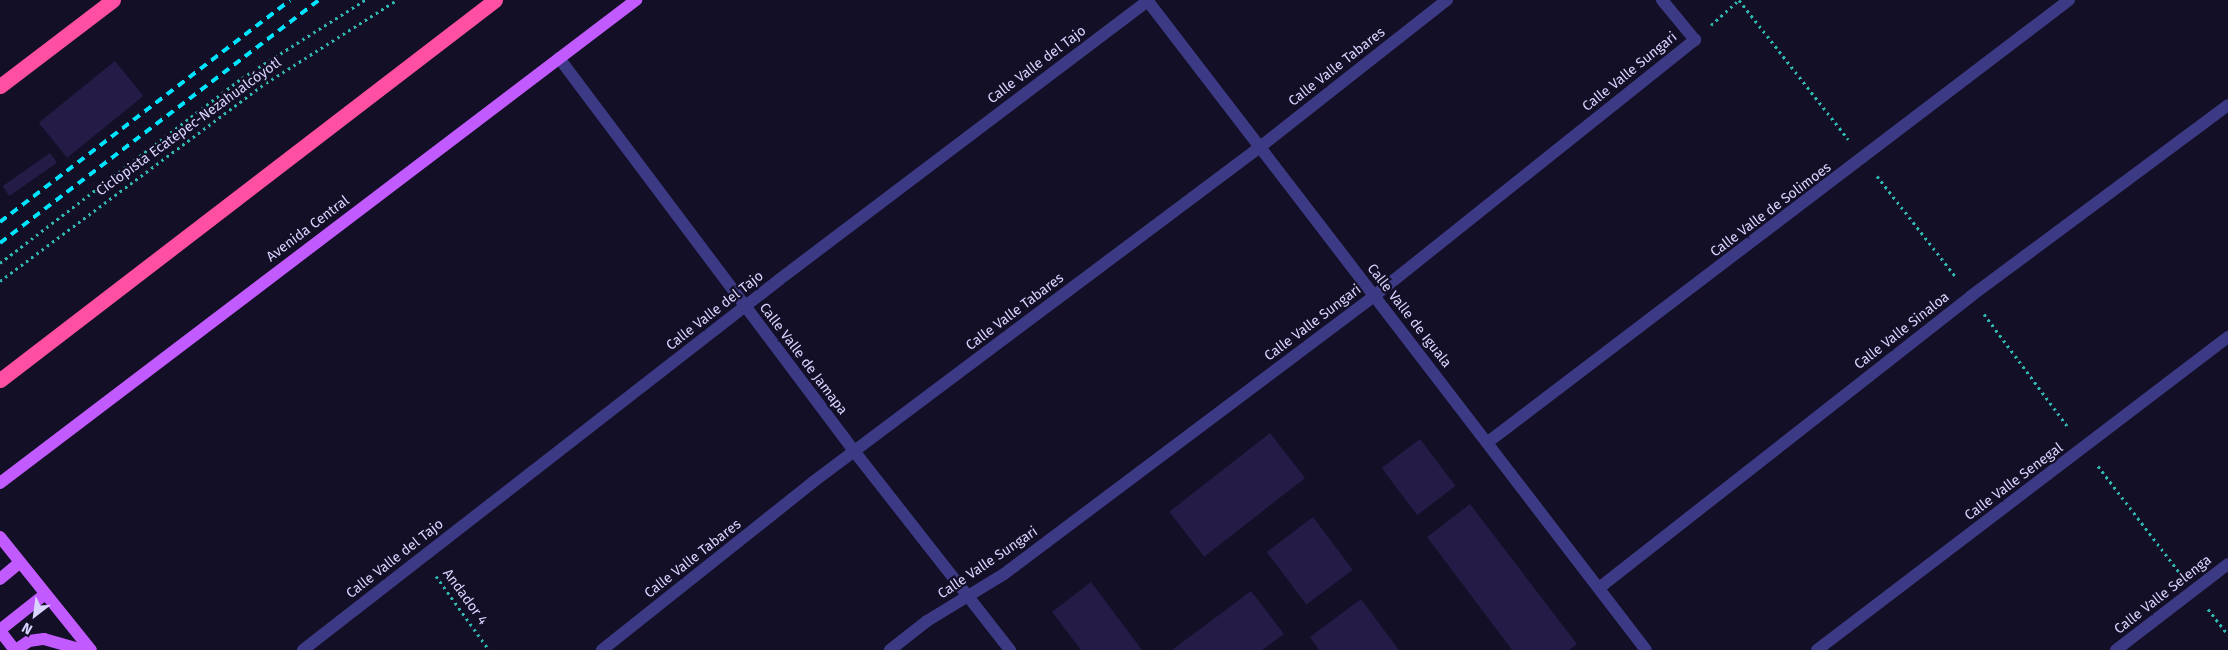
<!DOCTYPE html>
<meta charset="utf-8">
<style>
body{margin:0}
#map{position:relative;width:2228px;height:650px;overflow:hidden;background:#130f26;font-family:"Fira Sans",sans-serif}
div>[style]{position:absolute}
.building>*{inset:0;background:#241b47;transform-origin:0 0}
.path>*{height:3px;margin-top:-1.5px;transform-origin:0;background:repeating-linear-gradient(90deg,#2fb8b0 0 2.5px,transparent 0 6.5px)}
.minor>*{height:12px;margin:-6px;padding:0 6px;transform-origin:6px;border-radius:6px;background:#3d3a85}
.major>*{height:12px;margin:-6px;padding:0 6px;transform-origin:6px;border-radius:6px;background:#c25bff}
.highway>*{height:15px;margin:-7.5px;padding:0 7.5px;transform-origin:7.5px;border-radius:7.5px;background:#ff4fa3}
.rail>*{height:4px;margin-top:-2px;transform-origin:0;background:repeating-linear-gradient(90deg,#00e5ff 0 8px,transparent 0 14px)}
span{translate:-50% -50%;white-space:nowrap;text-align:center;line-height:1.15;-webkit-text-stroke:4.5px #130f26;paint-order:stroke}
.street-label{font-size:14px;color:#d9d4ff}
.north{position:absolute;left:10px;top:590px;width:50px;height:50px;-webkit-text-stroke:4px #130f26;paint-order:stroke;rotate:210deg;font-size:14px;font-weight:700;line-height:20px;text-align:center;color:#d9d4ff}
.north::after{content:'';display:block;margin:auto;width:18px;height:22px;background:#d9d4ff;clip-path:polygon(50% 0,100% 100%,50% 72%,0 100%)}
</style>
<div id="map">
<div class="building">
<div style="left:115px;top:61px;width:45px;height:98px;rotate:51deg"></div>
<div style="left:50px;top:153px;width:12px;height:58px;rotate:55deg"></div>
<div style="left:1270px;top:433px;width:57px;height:128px;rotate:52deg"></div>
<div style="left:1420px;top:439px;width:59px;height:48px;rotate:53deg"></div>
<div style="clip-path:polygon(1470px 504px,1577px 644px,1569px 650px,1512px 650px,1427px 537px)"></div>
<div style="left:1313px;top:517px;width:66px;height:58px;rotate:53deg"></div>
<div style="clip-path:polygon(1091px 582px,1142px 650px,1081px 650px,1052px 612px)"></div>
<div style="clip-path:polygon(1251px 591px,1284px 634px,1262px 650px,1172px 650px)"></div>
<div style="clip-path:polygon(1361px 599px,1399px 650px,1319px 650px,1310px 637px)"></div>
</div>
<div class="path">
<div style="left:1739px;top:0;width:177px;rotate:51.9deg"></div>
<div style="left:1711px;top:25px;width:38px;rotate:-42deg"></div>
<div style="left:1877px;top:176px;width:128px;rotate:52deg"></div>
<div style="left:0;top:263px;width:305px;rotate:-37.4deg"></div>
<div style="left:242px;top:78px;width:146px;rotate:-32.4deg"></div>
<div style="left:0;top:281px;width:332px;rotate:-36.7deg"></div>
<div style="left:266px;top:83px;width:155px;rotate:-32.4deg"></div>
<div style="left:1984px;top:314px;width:141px;rotate:53.4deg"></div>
<div style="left:2098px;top:466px;width:133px;rotate:52.6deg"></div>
<div style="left:436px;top:576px;width:91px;rotate:54.4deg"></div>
<div style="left:2208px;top:609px;width:33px;rotate:52deg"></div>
</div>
<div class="minor">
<div style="left:1147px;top:0;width:819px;rotate:52.49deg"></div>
<div style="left:559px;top:58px;width:491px;rotate:53.1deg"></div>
<div style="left:854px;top:451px;width:253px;rotate:51.9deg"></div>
<div style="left:1488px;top:442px;width:730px;rotate:-37.26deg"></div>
<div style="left:1599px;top:588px;width:473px;rotate:-38.1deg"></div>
<div style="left:1971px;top:296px;width:320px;rotate:-36.6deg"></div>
<div style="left:303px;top:650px;width:604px;rotate:-37.87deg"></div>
<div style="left:780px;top:279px;width:463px;rotate:-37.1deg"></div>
<div style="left:602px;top:650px;width:270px;rotate:-38.5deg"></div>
<div style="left:813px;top:482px;width:559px;rotate:-36.85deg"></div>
<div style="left:1260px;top:147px;width:238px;rotate:-38.2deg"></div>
<div style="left:890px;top:650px;width:47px;rotate:-38.1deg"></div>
<div style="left:927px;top:621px;width:90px;rotate:-31.4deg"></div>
<div style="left:1004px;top:574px;width:463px;rotate:-36.9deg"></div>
<div style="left:1374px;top:296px;width:411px;rotate:-38.6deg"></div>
<div style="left:1695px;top:40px;width:52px;rotate:-129.5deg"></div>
<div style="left:1817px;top:650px;width:517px;rotate:-37.29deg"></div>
<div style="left:2116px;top:650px;width:141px;rotate:-37.5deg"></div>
</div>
<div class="major">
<div style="left:0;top:483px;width:799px;rotate:-37.21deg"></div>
<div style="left:0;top:537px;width:145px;rotate:51.2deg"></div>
<div style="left:0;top:579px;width:26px;rotate:-40deg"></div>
<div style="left:0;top:630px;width:56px;rotate:-38.5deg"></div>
<div style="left:0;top:631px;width:24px;rotate:52deg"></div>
<div style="left:16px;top:650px;width:16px;rotate:-35deg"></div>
<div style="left:29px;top:641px;width:15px;rotate:-8deg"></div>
<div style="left:44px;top:639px;width:41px;rotate:15.8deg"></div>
</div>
<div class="highway">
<div style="left:0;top:86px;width:142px;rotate:-37.3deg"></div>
<div style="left:0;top:380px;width:624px;rotate:-37.51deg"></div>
</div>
<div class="rail">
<div style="left:0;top:222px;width:365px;rotate:-37.4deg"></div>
<div style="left:0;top:243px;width:401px;rotate:-37.3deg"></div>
</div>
<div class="street-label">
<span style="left:1037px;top:65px;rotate:-37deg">Calle Valle del Tajo</span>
<span style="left:1337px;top:67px;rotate:-38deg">Calle Valle Tabares</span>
<span style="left:1630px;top:72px;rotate:-39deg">Calle Valle Sungari</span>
<span style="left:189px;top:127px;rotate:-36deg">Ciclopista Ecatepec-Nezahualcóyotl</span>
<span style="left:1771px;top:210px;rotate:-37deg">Calle Valle de Solimoes</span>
<span style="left:308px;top:229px;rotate:-37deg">Avenida Central</span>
<span style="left:715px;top:311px;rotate:-38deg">Calle Valle del Tajo</span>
<span style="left:1015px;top:312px;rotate:-37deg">Calle Valle Tabares</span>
<span style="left:1409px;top:316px;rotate:52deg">Calle Valle de Iguala</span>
<span style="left:1313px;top:323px;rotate:-37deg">Calle Valle Sungari</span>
<span style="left:1902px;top:331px;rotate:-38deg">Calle Valle Sinaloa</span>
<span style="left:803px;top:359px;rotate:53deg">Calle Valle de Jamapa</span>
<span style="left:2014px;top:482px;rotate:-37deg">Calle Valle Senegal</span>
<span style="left:395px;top:559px;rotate:-38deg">Calle Valle del Tajo</span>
<span style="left:693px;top:559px;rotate:-38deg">Calle Valle Tabares</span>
<span style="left:988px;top:563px;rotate:-34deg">Calle Valle Sungari</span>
<span style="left:2163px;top:595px;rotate:-38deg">Calle Valle Selenga</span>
<span style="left:465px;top:597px;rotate:54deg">Andador 4</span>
</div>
<div class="north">N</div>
</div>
